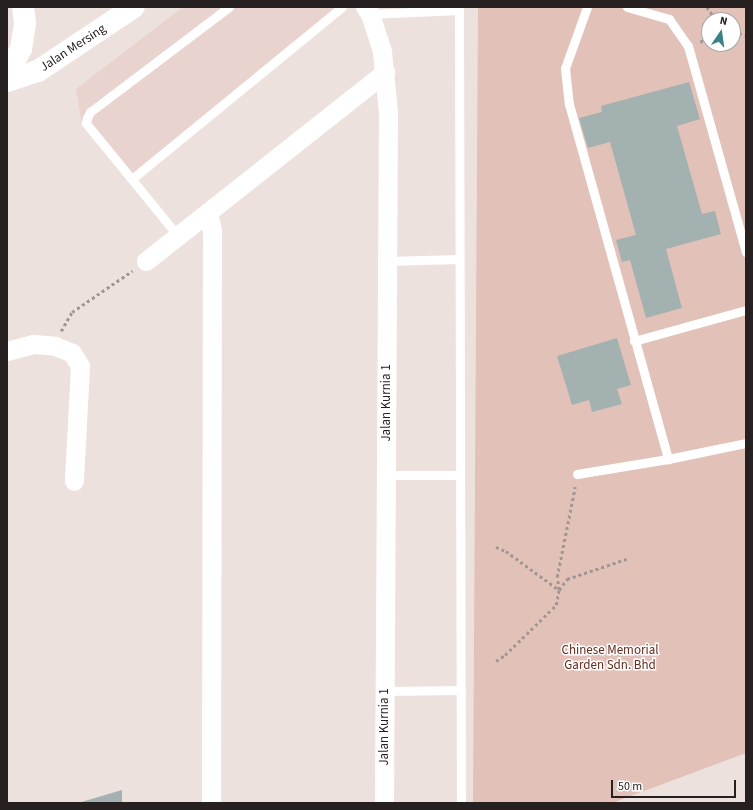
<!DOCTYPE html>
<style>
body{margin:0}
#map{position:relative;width:753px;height:810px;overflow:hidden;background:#ede1dd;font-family:"Source Sans 3",sans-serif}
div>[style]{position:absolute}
.built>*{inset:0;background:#e8d3ce}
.green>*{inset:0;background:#e1c1b8}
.building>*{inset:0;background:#a4b1b1}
.path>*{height:2.5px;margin-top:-1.25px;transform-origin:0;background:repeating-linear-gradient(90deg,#a09794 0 3px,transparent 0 6px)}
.lane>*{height:9px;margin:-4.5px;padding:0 4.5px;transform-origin:4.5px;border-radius:4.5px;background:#fff}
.street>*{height:19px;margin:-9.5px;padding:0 9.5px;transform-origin:9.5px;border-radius:9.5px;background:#fff}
.highway>*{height:22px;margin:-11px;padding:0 11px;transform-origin:11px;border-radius:11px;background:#fff}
span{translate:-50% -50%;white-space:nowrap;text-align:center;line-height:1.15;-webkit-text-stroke:3px #fff;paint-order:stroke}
.street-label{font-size:13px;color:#262120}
.park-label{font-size:13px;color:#652c1d}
.frame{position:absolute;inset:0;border:8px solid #262120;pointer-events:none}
.north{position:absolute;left:701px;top:12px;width:40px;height:40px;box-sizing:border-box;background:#fff;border:1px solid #a8a6a6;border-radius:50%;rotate:13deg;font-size:11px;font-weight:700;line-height:16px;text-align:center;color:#262120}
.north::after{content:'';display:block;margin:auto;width:14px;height:18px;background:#3a8287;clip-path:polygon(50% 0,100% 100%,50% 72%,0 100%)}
.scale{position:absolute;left:611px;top:780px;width:125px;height:18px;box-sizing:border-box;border:2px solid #262120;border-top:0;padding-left:5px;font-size:12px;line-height:14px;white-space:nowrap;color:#262120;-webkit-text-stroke:3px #fff;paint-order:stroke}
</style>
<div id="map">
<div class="built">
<div style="clip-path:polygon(183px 7px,348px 7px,132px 183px,82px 124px,76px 89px)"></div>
</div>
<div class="green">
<div style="clip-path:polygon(evenodd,478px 7px,746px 7px,746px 753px,612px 803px,473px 803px,478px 7px,709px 20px,733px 20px,733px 44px,709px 44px,709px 20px)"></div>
</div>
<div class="building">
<div style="clip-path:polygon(689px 82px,700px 119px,677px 126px,702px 214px,715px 211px,721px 234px,666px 249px,682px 308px,646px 318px,630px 260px,622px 262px,616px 240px,636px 235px,610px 142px,588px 148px,579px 118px,602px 112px,601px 106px)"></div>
<div style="clip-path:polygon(617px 338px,631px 385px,617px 389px,622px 404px,592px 412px,589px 400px,572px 405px,557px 356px)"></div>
<div style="clip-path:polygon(122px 790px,122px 803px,78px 803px)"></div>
</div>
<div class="path">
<div style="left:707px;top:7px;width:16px;rotate:55deg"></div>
<div style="left:733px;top:32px;width:13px;rotate:13deg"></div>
<div style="left:700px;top:42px;width:10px;rotate:-24deg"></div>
<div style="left:61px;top:331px;width:22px;rotate:-60deg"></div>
<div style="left:72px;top:312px;width:73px;rotate:-34.3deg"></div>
<div style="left:496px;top:547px;width:11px;rotate:22deg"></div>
<div style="left:506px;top:551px;width:66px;rotate:36.3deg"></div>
<div style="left:559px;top:590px;width:14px;rotate:-54deg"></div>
<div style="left:567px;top:579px;width:65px;rotate:-18.7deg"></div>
<div style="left:496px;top:661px;width:11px;rotate:-34deg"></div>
<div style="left:505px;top:655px;width:71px;rotate:-44.4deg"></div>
<div style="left:556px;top:605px;width:15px;rotate:-79deg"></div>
<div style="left:559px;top:590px;width:13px;rotate:-99deg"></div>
<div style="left:557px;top:577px;width:92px;rotate:-78.7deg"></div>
</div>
<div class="lane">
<div style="left:459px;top:7px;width:796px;rotate:89.86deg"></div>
<div style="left:587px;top:7px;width:65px;rotate:109.8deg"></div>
<div style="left:565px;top:68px;width:36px;rotate:84deg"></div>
<div style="left:569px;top:104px;width:369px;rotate:74.4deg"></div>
<div style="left:668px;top:459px;width:80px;rotate:-11.6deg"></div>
<div style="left:627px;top:7px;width:44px;rotate:15.9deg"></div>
<div style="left:669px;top:19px;width:33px;rotate:55deg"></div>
<div style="left:688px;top:46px;width:214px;rotate:74.3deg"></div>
<div style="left:370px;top:14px;width:89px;rotate:-2.6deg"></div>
<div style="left:133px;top:178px;width:270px;rotate:-39.3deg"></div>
<div style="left:178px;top:236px;width:146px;rotate:-129.2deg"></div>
<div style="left:86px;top:123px;width:5px;rotate:-79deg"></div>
<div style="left:87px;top:118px;width:7px;rotate:-63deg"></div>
<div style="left:90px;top:112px;width:174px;rotate:-37.1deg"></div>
<div style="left:387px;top:261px;width:72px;rotate:-1.6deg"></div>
<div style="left:634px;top:341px;width:116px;rotate:-15.5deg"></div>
<div style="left:577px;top:474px;width:92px;rotate:-9.4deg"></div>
<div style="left:385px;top:475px;width:75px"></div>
<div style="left:384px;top:691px;width:77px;rotate:-0.7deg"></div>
</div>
<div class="street">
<div style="left:365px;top:7px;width:9px;rotate:54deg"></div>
<div style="left:370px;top:14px;width:40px;rotate:72deg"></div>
<div style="left:382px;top:52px;width:60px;rotate:84.3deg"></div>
<div style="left:388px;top:112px;width:691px;rotate:90.33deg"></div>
<div style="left:208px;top:212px;width:19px;rotate:78deg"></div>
<div style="left:212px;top:231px;width:572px;rotate:90.1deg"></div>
<div style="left:146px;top:261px;width:305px;rotate:-38.3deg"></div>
<div style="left:7px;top:351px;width:28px;rotate:-15deg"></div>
<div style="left:34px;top:344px;width:21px;rotate:5deg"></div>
<div style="left:55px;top:346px;width:18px;rotate:22deg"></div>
<div style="left:72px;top:353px;width:15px;rotate:58deg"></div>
<div style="left:80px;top:366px;width:115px;rotate:93deg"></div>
</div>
<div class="highway">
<div style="left:7px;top:74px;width:29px;rotate:-61deg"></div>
<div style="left:21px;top:49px;width:26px;rotate:-81deg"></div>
<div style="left:25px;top:23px;width:16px;rotate:-97deg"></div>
<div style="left:7px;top:81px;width:33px;rotate:-18deg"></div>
<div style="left:38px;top:71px;width:115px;rotate:-33.7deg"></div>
</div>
<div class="street-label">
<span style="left:73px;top:48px;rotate:-33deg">Jalan Mersing</span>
<span style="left:386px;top:403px;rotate:-90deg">Jalan Kurnia 1</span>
<span style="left:384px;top:727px;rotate:-90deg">Jalan Kurnia 1</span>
</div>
<div class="park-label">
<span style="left:610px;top:658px">Chinese Memorial<br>Garden Sdn. Bhd</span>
</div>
<div class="frame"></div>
<div class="north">N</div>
<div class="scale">50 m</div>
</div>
